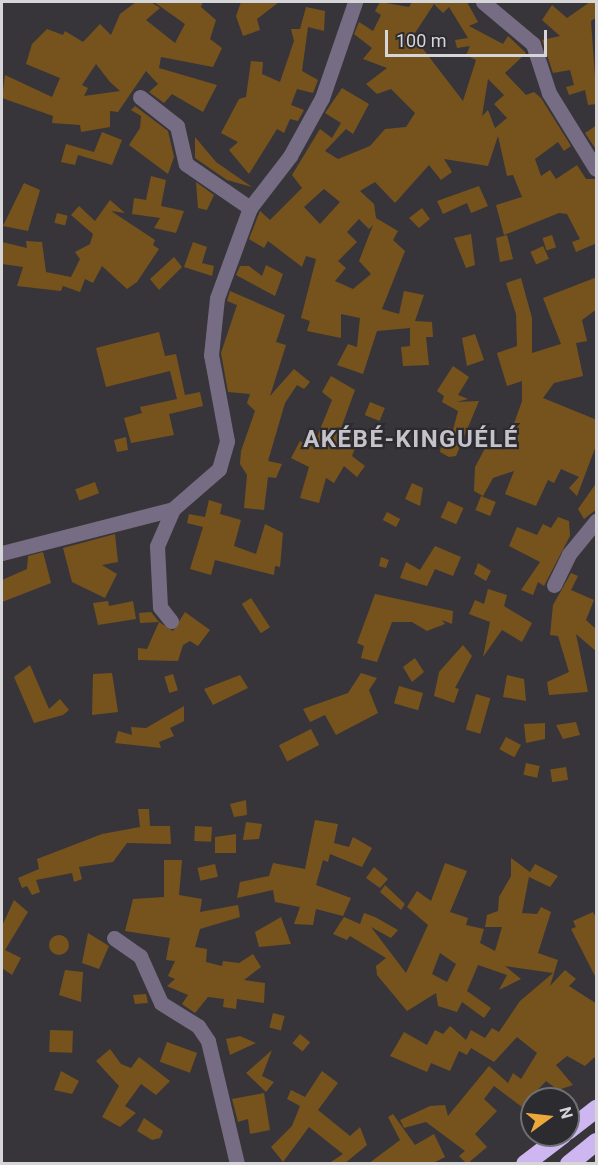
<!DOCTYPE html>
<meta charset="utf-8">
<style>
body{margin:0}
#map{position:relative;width:598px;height:1165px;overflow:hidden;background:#373539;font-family:Roboto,sans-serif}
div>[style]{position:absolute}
.building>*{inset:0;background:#76531d;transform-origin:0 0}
.round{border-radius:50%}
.minor>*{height:15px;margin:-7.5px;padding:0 7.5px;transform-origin:7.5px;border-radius:7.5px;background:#766d84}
.highway>*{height:18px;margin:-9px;padding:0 9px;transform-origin:9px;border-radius:9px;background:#ceb6f0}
span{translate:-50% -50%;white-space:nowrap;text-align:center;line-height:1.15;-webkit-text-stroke:4.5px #2c2b2f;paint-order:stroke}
.district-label{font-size:24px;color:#c5c3c9;font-weight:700;letter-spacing:1.5px}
.frame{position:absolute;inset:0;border:3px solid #d6d5d7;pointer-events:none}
.north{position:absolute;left:520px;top:1087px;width:60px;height:60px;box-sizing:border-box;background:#2c2b2f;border:2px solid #706f72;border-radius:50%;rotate:75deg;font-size:16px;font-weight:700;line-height:24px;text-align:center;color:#d6d5d7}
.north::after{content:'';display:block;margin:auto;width:21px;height:27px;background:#eda83b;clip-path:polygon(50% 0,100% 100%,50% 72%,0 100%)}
.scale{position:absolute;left:385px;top:30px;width:162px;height:27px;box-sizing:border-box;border:3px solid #d6d5d7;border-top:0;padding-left:8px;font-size:18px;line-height:21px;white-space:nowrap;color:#d6d5d7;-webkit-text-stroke:4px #2c2b2f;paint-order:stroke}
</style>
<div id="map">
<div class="building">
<div style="clip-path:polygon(evenodd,136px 2px,151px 2px,160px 8px,146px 20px,175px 43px,185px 24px,154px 2px,203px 2px,201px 7px,216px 20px,210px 39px,222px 48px,213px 67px,161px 57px,159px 68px,217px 85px,203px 112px,172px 94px,164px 103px,149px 92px,158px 84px,146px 71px,118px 112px,110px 111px,110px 127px,81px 132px,80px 125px,52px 123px,53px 116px,2px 98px,5px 75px,52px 97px,60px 78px,26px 64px,32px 44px,47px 29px,63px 35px,65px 31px,83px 42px,100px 24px,111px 35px,120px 14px,136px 2px,96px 64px,110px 82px,120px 91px,84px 96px,88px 88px,82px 85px,96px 64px)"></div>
<div style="clip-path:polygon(241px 2px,279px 2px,257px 19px,260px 30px,243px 36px,236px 16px)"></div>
<div style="clip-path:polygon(evenodd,380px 2px,409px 7px,412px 2px,467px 2px,478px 22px,469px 26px,503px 44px,508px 36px,526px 53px,505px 73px,526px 95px,534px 92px,541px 98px,571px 146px,564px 151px,558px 142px,535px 159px,541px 176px,550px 170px,556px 179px,577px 165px,586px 179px,597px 179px,597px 243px,576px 252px,572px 242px,580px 239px,567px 214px,559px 213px,504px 235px,496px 205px,522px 197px,513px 175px,507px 176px,498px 136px,488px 166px,444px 159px,452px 172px,441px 180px,429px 165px,395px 203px,375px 182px,360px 191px,374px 204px,376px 218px,398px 231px,393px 240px,405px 251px,382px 309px,399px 314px,404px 291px,424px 295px,415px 321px,432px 322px,433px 337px,426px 337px,429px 365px,403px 366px,401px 347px,410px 346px,410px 328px,377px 331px,363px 374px,337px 365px,348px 344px,357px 347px,360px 318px,341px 314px,341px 338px,307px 331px,310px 321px,301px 318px,316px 259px,306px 256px,302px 267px,268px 241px,264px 248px,249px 239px,260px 211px,270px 220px,302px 188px,292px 175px,320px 129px,332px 138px,341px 123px,325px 113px,342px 88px,369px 104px,353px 134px,346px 129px,325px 151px,338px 159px,370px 146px,385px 129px,406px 127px,415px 113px,391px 89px,377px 94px,366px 84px,387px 68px,363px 59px,372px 48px,354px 34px,359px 22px,373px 31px,381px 15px,375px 11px,380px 2px,434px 4px,443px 13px,449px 7px,468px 38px,455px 40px,457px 48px,470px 46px,466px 55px,476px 60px,463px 101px,413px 36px,434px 4px,380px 2px,488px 79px,504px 95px,494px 104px,507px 118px,495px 128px,488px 110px,482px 116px,488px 79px,380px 2px,324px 189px,340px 202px,320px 224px,304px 207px,324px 189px,380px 2px,359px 219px,369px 229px,373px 225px,359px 261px,371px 274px,353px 289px,335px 281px,346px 268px,338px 261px,357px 242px,347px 232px,359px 219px)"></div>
<div style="clip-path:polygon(590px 2px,597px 2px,597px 17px,591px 21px,597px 104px,588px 105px,585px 90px,569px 95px,566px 87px,574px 85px,570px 70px,553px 73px,542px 40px,560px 36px,542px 20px,552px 5px,567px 18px)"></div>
<div style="clip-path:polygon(306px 7px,325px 11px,324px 31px,308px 27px,302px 71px,318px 80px,313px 93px,297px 89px,291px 105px,304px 110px,298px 121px,290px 119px,284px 133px,277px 129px,249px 174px,229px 150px,238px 142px,221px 133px,239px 99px,246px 97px,251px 61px,263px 62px,262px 74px,280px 82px,294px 41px,291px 29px,300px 29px)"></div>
<div style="clip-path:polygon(135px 106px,168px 131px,174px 157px,168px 174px,129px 145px,140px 128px,141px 116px,131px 110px)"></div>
<div style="clip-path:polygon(597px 125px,597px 151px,585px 133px)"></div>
<div style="clip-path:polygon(102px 132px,122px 140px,112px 165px,78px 155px,75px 165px,61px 162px,66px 144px,94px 152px)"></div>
<div style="clip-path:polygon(195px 137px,216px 162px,252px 187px,227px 180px,195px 158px)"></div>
<div style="clip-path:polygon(151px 176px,166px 180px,161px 206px,184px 211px,176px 233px,154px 228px,160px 218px,132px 214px,134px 198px,146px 200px)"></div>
<div style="clip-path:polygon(196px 182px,214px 195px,207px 210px,198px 208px)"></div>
<div style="clip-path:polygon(24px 183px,40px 190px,28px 231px,3px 226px)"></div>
<div style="clip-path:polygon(479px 186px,488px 206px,471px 213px,467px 203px,443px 214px,437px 201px)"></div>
<div style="clip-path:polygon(110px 200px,125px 213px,111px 211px,155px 240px,153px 245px,159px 249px,137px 282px,127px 289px,102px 266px,93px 283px,85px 279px,80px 292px,63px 286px,61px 291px,17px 286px,23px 267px,2px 264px,2px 242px,27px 248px,26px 241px,42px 242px,46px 272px,71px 277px,80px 259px,75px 252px,90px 244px,93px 234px,71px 215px,79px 206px,95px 221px)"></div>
<div style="clip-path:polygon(422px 208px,430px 219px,419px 228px,409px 218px)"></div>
<div style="left:57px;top:213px;width:11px;height:10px;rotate:15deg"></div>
<div style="clip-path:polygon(471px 234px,475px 265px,466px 268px,454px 238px)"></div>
<div style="clip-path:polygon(507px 235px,513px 259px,500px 262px,496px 238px)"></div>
<div style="left:552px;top:235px;width:13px;height:10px;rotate:72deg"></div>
<div style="clip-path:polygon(193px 242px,207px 247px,202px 263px,214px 266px,212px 276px,184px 267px)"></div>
<div style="left:543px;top:246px;width:14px;height:14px;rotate:65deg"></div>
<div style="clip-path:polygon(174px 257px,182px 267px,159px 290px,150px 279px)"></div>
<div style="clip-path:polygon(266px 265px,283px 274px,275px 296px,236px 275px,240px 266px,249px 266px,262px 276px)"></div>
<div style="clip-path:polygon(597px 277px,597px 309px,582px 320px,587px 341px,576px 343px,583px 376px,554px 383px,543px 398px,597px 420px,597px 443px,577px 496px,569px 488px,579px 477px,561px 469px,554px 483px,548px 480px,536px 506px,505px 494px,514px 471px,493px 478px,483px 496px,474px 491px,475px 467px,490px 439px,505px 449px,522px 401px,522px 381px,507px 386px,497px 353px,517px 346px,516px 314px,506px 283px,521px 278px,532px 318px,532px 353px,561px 344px,543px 298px)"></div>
<div style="clip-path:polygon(230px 291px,285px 315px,276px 342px,286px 345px,270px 396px,294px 369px,310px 382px,304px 389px,297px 385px,285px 403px,268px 461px,282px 464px,276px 478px,268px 477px,264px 510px,244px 508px,247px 475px,240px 464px,241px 451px,255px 411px,247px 403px,250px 394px,228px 392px,221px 353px,237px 305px,227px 301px)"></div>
<div style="clip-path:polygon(159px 332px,165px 356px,176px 354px,185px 395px,200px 392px,203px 406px,169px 414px,174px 435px,131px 443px,124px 418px,142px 413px,140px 407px,177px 399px,170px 371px,106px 387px,96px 348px)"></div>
<div style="clip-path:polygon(475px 334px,484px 360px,467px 366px,462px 338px)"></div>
<div style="clip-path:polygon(453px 366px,469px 377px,458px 395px,468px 399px,457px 402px,479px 401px,456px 456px,449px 457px,440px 452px,442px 438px,448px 427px,453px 430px,458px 411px,442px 402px,444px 396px,437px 391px)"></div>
<div style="clip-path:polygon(331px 376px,355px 390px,340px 431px,359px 438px,352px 456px,365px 466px,357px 477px,344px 466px,334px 483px,326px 478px,319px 503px,300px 498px,309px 467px,291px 458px,300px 441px,313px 447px,332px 400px,322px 392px)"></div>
<div style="left:370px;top:402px;width:16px;height:14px;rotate:22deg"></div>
<div style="clip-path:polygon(126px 437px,128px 450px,117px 452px,114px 440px)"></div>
<div style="left:95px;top:482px;width:12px;height:21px;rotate:70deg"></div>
<div style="clip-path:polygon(597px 482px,597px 509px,584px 519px,578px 509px)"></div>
<div style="clip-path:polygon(412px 483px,423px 488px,420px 506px,405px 499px)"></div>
<div style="left:481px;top:496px;width:16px;height:15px;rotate:22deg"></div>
<div style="clip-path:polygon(209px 500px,222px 504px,220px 514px,241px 520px,234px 546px,256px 554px,265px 524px,283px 533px,280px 567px,275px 566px,274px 575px,215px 560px,211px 575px,190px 569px,203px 527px,187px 523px,189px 514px,205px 517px)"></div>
<div style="left:448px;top:501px;width:17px;height:18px;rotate:24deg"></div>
<div style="left:387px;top:512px;width:15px;height:9px;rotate:28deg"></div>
<div style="clip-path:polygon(558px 517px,569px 521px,570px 536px,544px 586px,538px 582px,533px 595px,521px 590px,540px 562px,509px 546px,517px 527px,537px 535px,543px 524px,551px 528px)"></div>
<div style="clip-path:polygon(115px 534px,118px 562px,102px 565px,117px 574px,105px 598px,72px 582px,63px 548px)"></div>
<div style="clip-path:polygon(435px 546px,461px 557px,453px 576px,435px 569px,427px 586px,400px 578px,406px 562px,420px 570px)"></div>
<div style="clip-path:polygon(43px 552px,51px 583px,2px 602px,2px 580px,27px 569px,28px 556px)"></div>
<div style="clip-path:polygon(381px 557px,389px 560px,386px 568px,379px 566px)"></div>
<div style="clip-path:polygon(478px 563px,491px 571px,486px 581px,474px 574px)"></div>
<div style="clip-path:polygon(571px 573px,578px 576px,571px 590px,594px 600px,586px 620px,597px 630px,597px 652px,576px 634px,588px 692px,549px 695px,547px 682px,569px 672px,558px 636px,550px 635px,553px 605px)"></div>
<div style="clip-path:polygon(488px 589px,507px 595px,504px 606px,532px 623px,522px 642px,502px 630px,483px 657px,490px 622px,469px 614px,475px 600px,484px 604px)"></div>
<div style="clip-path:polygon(375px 594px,453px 611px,452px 624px,442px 620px,445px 624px,427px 631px,412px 622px,392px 622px,377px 662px,361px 658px,364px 646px,357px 643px)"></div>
<div style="left:251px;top:598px;width:35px;height:11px;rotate:57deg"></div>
<div style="clip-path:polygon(108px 601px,109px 606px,133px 601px,136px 619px,98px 625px,93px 603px)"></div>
<div style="clip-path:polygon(151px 612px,159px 622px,140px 623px,139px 613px)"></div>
<div style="clip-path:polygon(185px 612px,210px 630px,198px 646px,190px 641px,183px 645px,178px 661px,138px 660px,138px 648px,147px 649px,159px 622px,173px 631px)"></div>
<div style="clip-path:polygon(463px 645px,472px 656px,455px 688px,459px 689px,454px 703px,434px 696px,439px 672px)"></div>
<div style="clip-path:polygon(415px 658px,424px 672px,412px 682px,403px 667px)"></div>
<div style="clip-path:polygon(30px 665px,49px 709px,60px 699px,69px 710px,63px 715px,34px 723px,14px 677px)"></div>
<div style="clip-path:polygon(112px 673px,118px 712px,92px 715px,93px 674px)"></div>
<div style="clip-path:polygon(361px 673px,377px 678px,369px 690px,378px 713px,336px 735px,325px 715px,310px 722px,303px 709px,348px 693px)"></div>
<div style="left:173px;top:674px;width:17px;height:9px;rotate:73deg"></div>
<div style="clip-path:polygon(240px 675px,248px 688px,213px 705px,204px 689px)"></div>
<div style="clip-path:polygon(507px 675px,524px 679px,526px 701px,503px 697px)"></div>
<div style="left:399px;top:686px;width:25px;height:18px;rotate:16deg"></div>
<div style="left:476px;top:694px;width:15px;height:37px;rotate:16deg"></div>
<div style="clip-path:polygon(184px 706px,184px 721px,170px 728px,174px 736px,159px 742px,161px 748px,115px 743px,118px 731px,132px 735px,131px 727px,146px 728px)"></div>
<div style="clip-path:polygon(576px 722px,580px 735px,563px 739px,556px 725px)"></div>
<div style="clip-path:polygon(545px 723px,545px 739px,526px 743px,524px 724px)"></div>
<div style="left:311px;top:729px;width:18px;height:36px;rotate:63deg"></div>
<div style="left:506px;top:737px;width:17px;height:14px;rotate:28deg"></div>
<div style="left:526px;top:763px;width:14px;height:12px;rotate:12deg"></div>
<div style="left:566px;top:767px;width:13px;height:16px;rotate:81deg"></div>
<div style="clip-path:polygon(246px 800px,247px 815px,234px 817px,230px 804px)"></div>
<div style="clip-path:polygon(138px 809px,149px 809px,150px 826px,170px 826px,171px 844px,127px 843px,113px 862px,79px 867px,82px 879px,74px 882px,72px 873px,36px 880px,40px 892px,32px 895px,27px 886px,22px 888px,18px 878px,39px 869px,37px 859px,102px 834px,140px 827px)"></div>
<div style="clip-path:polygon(315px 820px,338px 824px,334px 843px,349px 847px,353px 837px,372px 848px,362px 867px,330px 854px,328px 862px,323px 860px,316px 885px,351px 898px,343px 916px,316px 909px,313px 925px,294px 924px,300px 907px,275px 902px,273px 890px,237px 898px,240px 882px,269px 876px,273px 863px,305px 869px)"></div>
<div style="clip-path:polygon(246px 822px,262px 824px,259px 839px,243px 840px)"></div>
<div style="left:195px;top:826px;width:17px;height:15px;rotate:3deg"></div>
<div style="clip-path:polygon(236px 834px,236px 853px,215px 853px,215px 837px)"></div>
<div style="clip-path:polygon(evenodd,511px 858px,530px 872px,535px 864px,558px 876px,550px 887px,529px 877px,522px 913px,537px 914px,541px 907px,551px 912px,538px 953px,558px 960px,550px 986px,565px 970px,576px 979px,569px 986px,597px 1004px,597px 1055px,585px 1066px,567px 1056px,556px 1065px,573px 1085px,558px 1090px,546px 1081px,522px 1107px,494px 1086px,484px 1099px,497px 1111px,475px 1134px,487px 1147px,467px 1164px,459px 1156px,465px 1151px,426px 1122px,404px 1128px,400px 1120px,430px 1106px,445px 1105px,448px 1116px,489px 1066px,508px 1083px,513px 1073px,521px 1079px,537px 1053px,517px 1037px,494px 1062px,471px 1048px,467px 1055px,459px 1051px,450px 1071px,431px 1063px,427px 1072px,390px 1056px,404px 1032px,427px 1045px,435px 1030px,443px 1034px,450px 1026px,466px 1040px,471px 1030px,485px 1038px,492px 1028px,499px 1032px,520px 1001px,553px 973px,505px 966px,521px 979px,499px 990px,507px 975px,478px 965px,467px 991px,491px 1008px,484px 1018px,462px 1002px,457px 1012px,438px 1006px,436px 993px,407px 1011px,377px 975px,376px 966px,386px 958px,350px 936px,347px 940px,333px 934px,344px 917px,360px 924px,364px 913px,375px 917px,398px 930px,391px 938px,371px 927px,406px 973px,428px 925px,407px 907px,417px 891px,431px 901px,445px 863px,467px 871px,450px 912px,468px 918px,466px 925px,484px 929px,480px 943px,495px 951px,502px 927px,485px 927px,487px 915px,498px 911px,499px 897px,511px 876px,511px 858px,440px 953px,456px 964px,447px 982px,432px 974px,440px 953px)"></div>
<div style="clip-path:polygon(164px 860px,182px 860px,179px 895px,202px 899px,200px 912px,238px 905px,240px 917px,200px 929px,195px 947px,207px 949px,206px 962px,222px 966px,223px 961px,239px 963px,253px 954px,261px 967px,244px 980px,265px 983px,264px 1003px,237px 999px,236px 1009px,223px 1007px,224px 999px,208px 997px,195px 1013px,182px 1004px,188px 995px,167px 986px,175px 979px,168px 976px,175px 961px,166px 960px,170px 938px,125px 931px,133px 899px,164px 897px)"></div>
<div style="left:215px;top:864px;width:13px;height:18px;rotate:77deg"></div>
<div style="clip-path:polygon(374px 867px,388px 879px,380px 888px,366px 878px)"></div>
<div style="clip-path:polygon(385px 885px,405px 904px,401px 910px,380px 892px)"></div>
<div style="clip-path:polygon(14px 900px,28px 912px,5px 950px,21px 958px,12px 975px,2px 968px,2px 926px)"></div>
<div style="clip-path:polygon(593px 912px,597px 920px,597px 980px,571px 929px,576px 927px,573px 921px)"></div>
<div style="clip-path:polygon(281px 917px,291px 944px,259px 947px,255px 932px)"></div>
<div style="clip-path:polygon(88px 933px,109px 946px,99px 969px,82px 963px)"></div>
<div class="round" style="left:49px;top:935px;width:20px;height:20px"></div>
<div style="clip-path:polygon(65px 970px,83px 972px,81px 1002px,59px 995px)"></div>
<div style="clip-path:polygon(146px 994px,148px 1003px,135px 1004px,133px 995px)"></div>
<div style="left:273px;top:1013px;width:12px;height:15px;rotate:14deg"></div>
<div style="left:50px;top:1030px;width:23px;height:22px;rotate:2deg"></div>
<div style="left:300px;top:1034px;width:13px;height:12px;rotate:39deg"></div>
<div style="clip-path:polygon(240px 1036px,256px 1043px,230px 1055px,226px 1039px)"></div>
<div style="left:167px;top:1042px;width:32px;height:21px;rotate:20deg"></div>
<div style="clip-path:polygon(110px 1049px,121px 1064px,131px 1068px,139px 1057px,170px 1081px,156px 1095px,141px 1084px,125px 1106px,136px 1113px,120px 1127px,102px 1117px,119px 1086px,96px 1061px)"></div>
<div style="clip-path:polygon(272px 1050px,262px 1076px,274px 1082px,266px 1092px,246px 1073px)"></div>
<div style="clip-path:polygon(61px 1071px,79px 1081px,72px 1094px,54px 1090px)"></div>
<div style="clip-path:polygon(322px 1071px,338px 1083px,318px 1110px,350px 1136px,360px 1127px,367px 1145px,344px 1164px,328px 1164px,343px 1154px,309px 1127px,283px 1162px,271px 1147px,292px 1126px,300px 1106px,287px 1099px,291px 1090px,305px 1097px)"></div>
<div style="clip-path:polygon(264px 1093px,270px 1130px,250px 1134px,248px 1119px,238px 1122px,232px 1099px)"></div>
<div style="clip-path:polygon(393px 1114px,415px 1145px,434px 1134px,445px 1157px,431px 1164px,368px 1164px,400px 1140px,388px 1117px)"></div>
<div style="clip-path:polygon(144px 1118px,163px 1131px,160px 1138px,152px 1140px,137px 1131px)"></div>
</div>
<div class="minor">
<div style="left:483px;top:2px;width:65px;rotate:40deg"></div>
<div style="left:533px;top:44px;width:52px;rotate:71.9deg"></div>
<div style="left:549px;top:93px;width:89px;rotate:58.3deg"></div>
<div style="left:140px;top:97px;width:47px;rotate:38.1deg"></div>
<div style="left:177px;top:126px;width:39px;rotate:77deg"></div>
<div style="left:186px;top:164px;width:78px;rotate:34.5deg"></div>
<div style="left:2px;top:553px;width:177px;rotate:-14.4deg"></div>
<div style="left:173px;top:509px;width:61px;rotate:-41deg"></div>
<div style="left:219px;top:469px;width:29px;rotate:-74deg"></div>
<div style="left:227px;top:441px;width:87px;rotate:-100.5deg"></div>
<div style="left:211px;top:355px;width:57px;rotate:-84deg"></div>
<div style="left:217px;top:298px;width:96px;rotate:-69.9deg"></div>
<div style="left:250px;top:208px;width:66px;rotate:-52.4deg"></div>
<div style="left:290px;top:156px;width:66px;rotate:-61.1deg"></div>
<div style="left:322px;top:98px;width:102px;rotate:-71deg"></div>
<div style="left:554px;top:585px;width:34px;rotate:-64deg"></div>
<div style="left:569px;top:554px;width:43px;rotate:-50.7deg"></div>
<div style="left:171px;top:621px;width:18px;rotate:-128deg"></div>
<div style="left:160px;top:607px;width:61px;rotate:-92.8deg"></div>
<div style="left:157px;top:546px;width:40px;rotate:-66.6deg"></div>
<div style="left:114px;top:938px;width:32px;rotate:35deg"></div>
<div style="left:140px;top:956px;width:51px;rotate:65.9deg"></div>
<div style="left:161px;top:1003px;width:44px;rotate:31.9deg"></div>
<div style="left:198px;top:1026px;width:18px;rotate:56deg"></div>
<div style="left:208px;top:1041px;width:126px;rotate:76.7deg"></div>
</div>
<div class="highway">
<div style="left:568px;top:1131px;width:36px;rotate:-38deg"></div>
<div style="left:525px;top:1164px;width:48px;rotate:-37.3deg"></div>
<div style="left:569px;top:1164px;width:35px;rotate:-39deg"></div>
</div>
<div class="district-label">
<span style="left:411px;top:440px">AKÉBÉ-KINGUÉLÉ</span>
</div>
<div class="frame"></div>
<div class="north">N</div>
<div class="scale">100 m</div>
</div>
